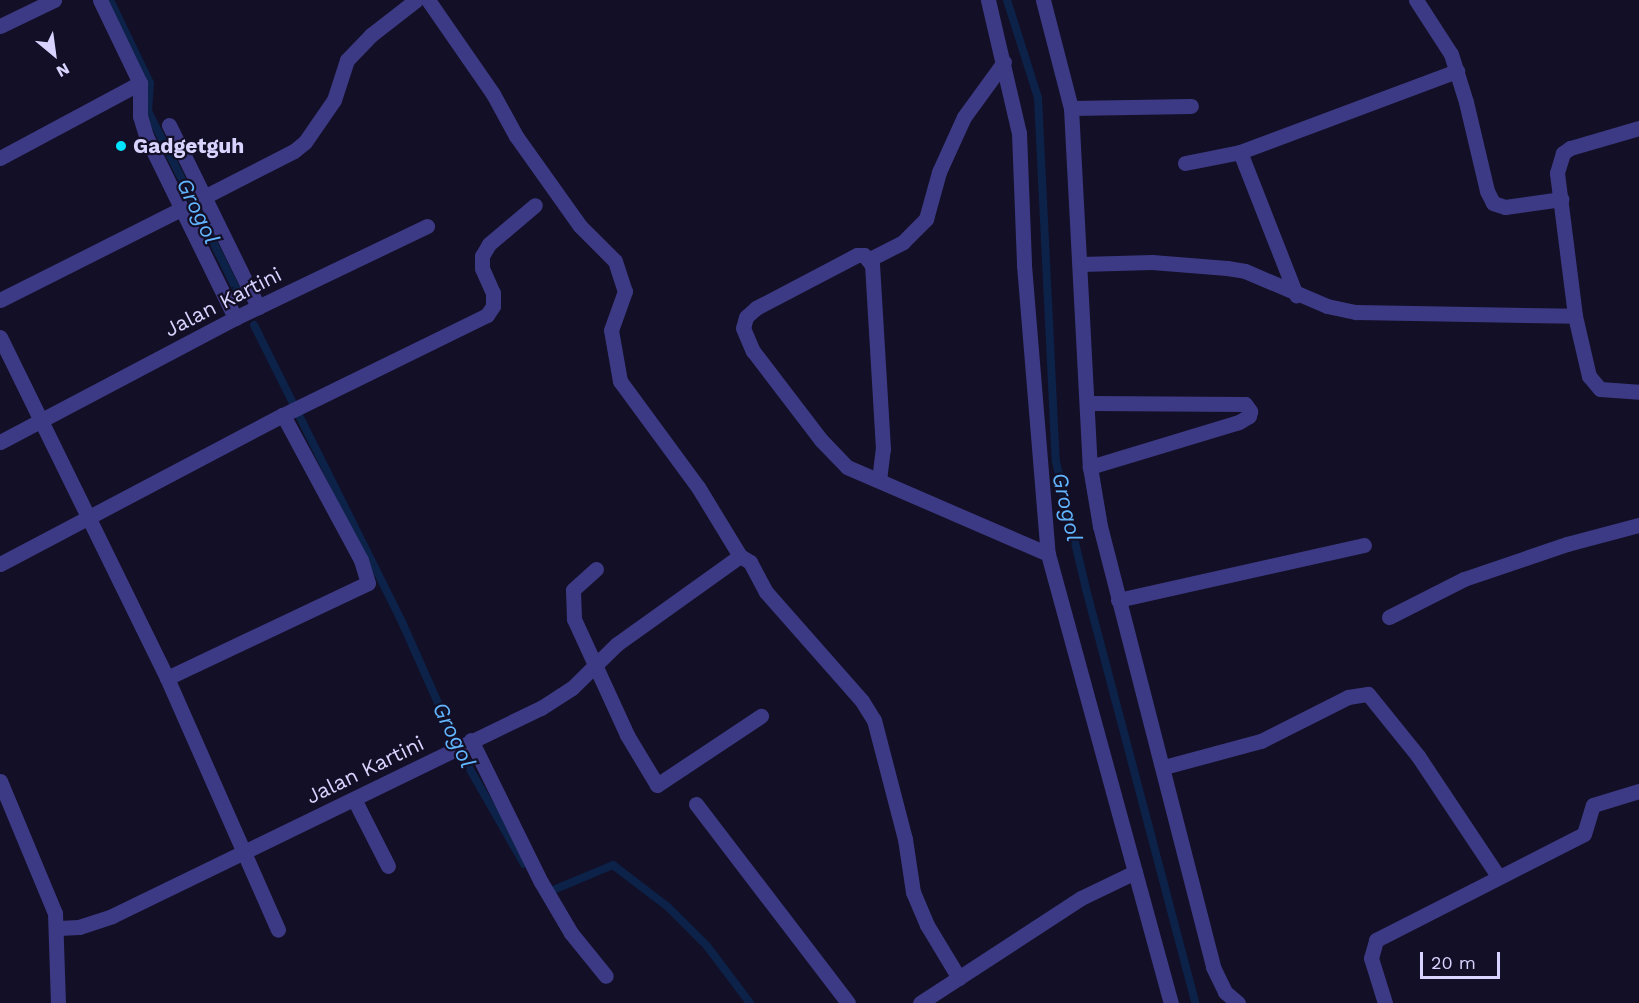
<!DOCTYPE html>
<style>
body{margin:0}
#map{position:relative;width:1639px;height:1003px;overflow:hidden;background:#130f26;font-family:"Work Sans",sans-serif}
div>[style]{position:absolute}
.stream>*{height:8px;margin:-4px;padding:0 4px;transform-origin:4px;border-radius:4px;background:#0c2248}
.minor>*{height:15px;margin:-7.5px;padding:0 7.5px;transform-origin:7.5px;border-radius:7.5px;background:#3d3a85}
.dots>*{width:16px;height:16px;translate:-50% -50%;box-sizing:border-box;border:3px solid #130f26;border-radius:50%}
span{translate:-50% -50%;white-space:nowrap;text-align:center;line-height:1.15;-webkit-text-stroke:4.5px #130f26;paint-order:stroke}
.poi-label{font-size:21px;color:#d9d4ff;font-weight:700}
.left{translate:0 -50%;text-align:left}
.street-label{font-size:21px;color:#d9d4ff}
.water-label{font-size:22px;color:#62b6ff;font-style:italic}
.north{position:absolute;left:24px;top:24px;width:60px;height:60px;-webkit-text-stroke:4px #130f26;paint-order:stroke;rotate:151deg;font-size:16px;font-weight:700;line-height:24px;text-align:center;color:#d9d4ff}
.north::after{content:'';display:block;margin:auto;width:21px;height:27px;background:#d9d4ff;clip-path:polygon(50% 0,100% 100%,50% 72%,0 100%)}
.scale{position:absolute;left:1420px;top:952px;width:80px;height:27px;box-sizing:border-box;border:3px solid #d9d4ff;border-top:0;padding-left:8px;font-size:18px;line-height:21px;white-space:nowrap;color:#d9d4ff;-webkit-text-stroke:4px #130f26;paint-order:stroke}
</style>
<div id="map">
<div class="stream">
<div style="left:110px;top:0;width:92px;rotate:64.3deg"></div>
<div style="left:150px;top:83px;width:28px;rotate:94deg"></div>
<div style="left:148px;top:111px;width:200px;rotate:63.6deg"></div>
<div style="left:1007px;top:0;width:103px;rotate:72.4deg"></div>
<div style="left:1038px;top:98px;width:364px;rotate:87.2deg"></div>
<div style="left:1056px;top:462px;width:130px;rotate:76.7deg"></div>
<div style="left:1086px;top:589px;width:428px;rotate:75.2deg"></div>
<div style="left:254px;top:325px;width:332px;rotate:63.5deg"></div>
<div style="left:402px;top:622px;width:140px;rotate:66deg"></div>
<div style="left:459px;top:750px;width:131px;rotate:60.3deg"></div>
<div style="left:546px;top:893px;width:73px;rotate:-22.7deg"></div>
<div style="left:613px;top:865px;width:69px;rotate:37.4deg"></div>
<div style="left:668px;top:907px;width:55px;rotate:45deg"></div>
<div style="left:707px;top:946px;width:71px;rotate:53deg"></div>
</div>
<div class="minor">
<div style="left:100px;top:0;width:92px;rotate:64.3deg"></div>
<div style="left:140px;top:83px;width:33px;rotate:90deg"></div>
<div style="left:140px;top:116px;width:21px;rotate:73deg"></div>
<div style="left:146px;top:136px;width:203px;rotate:63.9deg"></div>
<div style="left:428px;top:0;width:114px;rotate:55.3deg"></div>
<div style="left:493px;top:94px;width:48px;rotate:61.3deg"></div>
<div style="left:516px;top:136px;width:110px;rotate:54.6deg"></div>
<div style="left:580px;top:226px;width:49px;rotate:45deg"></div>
<div style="left:615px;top:261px;width:32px;rotate:72deg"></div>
<div style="left:625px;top:291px;width:41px;rotate:109.7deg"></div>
<div style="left:611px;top:330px;width:52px;rotate:80deg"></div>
<div style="left:620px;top:381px;width:132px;rotate:53.7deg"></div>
<div style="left:698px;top:487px;width:81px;rotate:58.7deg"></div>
<div style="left:988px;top:0;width:137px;rotate:76.9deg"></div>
<div style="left:1019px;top:133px;width:132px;rotate:87.8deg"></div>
<div style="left:1024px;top:265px;width:290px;rotate:85.3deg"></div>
<div style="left:1048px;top:554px;width:466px;rotate:74.7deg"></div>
<div style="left:1043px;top:0;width:112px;rotate:75.5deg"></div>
<div style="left:1071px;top:108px;width:360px;rotate:87deg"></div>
<div style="left:1090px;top:467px;width:60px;rotate:80.4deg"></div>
<div style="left:1100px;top:526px;width:455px;rotate:75.6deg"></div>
<div style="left:1213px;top:967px;width:28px;rotate:64deg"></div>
<div style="left:1225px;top:992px;width:17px;rotate:40deg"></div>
<div style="left:1416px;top:0;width:64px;rotate:57.1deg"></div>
<div style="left:1451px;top:54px;width:50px;rotate:72.6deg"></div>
<div style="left:1466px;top:102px;width:91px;rotate:76.7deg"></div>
<div style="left:1487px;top:191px;width:13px;rotate:63deg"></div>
<div style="left:1493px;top:203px;width:13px;rotate:18deg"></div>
<div style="left:1505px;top:207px;width:57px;rotate:-8.1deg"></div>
<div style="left:0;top:26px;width:60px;rotate:-25.7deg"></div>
<div style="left:1071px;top:108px;width:120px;rotate:-1deg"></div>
<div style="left:169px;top:125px;width:203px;rotate:63.9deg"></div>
<div style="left:1639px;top:128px;width:72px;rotate:163.8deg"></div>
<div style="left:1570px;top:148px;width:9px;rotate:144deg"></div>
<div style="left:1563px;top:153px;width:21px;rotate:107deg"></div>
<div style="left:1557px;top:173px;width:144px;rotate:82.8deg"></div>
<div style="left:1575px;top:316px;width:62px;rotate:76.9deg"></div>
<div style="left:1589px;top:376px;width:17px;rotate:50deg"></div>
<div style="left:1600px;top:389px;width:39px;rotate:4deg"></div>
<div style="left:1240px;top:152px;width:154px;rotate:68.6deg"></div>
<div style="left:0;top:158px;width:159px;rotate:-28.2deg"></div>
<div style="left:1185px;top:163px;width:56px;rotate:-11.3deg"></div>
<div style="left:1240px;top:152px;width:232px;rotate:-20.5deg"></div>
<div style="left:204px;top:197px;width:101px;rotate:-27.1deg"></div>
<div style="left:294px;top:151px;width:14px;rotate:-39deg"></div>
<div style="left:305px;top:142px;width:51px;rotate:-55.4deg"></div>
<div style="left:334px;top:100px;width:42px;rotate:-72deg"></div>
<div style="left:347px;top:60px;width:35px;rotate:-46deg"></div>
<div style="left:371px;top:35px;width:57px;rotate:-37.9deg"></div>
<div style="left:870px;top:259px;width:37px;rotate:-27deg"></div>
<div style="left:903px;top:242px;width:33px;rotate:-45deg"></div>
<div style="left:926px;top:219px;width:49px;rotate:-74.5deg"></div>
<div style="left:939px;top:172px;width:60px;rotate:-65.6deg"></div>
<div style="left:964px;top:117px;width:68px;rotate:-54deg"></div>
<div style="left:1081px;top:264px;width:71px;rotate:-1.6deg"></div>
<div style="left:1152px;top:262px;width:75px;rotate:4.6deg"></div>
<div style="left:1227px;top:268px;width:18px;rotate:9deg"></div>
<div style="left:1245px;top:271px;width:89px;rotate:23.1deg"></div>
<div style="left:1327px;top:306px;width:30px;rotate:12deg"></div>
<div style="left:1356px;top:312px;width:219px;rotate:1deg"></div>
<div style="left:0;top:300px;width:203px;rotate:-26.7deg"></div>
<div style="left:0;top:337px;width:380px;rotate:63.9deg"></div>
<div style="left:167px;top:678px;width:275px;rotate:66.2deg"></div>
<div style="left:1088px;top:403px;width:157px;rotate:0.4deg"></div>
<div style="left:1245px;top:404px;width:9px;rotate:54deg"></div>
<div style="left:1250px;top:411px;width:5px;rotate:101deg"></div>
<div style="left:1249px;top:416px;width:12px;rotate:149deg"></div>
<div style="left:1239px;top:422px;width:156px;rotate:163.2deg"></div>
<div style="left:0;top:442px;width:266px;rotate:-27.8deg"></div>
<div style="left:235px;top:318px;width:213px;rotate:-25.6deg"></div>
<div style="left:879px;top:480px;width:31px;rotate:-83deg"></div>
<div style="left:883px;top:449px;width:184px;rotate:-93.4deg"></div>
<div style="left:872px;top:265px;width:13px;rotate:-129deg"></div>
<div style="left:864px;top:255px;width:7px;rotate:180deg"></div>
<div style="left:857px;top:255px;width:114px;rotate:152.3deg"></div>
<div style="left:756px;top:308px;width:13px;rotate:138deg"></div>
<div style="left:746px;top:317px;width:11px;rotate:105deg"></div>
<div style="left:743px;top:328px;width:25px;rotate:67deg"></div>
<div style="left:753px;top:351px;width:112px;rotate:52.6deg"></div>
<div style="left:821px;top:440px;width:37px;rotate:46deg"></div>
<div style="left:847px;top:467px;width:219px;rotate:23.4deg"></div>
<div style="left:0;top:564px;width:320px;rotate:-27.8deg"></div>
<div style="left:283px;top:415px;width:227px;rotate:-26.1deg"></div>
<div style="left:487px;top:315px;width:11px;rotate:-56deg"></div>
<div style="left:493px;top:306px;width:13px;rotate:-90deg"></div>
<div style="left:493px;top:293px;width:27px;rotate:-114deg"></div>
<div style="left:482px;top:268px;width:12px;rotate:-90deg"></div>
<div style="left:482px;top:256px;width:14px;rotate:-60deg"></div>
<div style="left:489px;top:244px;width:60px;rotate:-40.3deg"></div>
<div style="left:596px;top:569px;width:31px;rotate:138deg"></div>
<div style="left:573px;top:590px;width:29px;rotate:88deg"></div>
<div style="left:574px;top:619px;width:128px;rotate:65.4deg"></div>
<div style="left:627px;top:735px;width:58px;rotate:59deg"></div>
<div style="left:657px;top:785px;width:125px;rotate:-33.6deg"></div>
<div style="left:1118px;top:600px;width:252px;rotate:-12.6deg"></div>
<div style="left:1389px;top:617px;width:84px;rotate:-26.9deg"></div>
<div style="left:1464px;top:579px;width:109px;rotate:-18.8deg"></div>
<div style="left:1567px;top:544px;width:74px;rotate:-14.8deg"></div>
<div style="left:167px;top:678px;width:222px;rotate:-25.3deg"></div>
<div style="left:368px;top:583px;width:24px;rotate:-107deg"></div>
<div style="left:361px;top:560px;width:165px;rotate:-118.3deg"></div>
<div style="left:471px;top:740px;width:158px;rotate:63.8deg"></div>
<div style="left:541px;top:882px;width:59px;rotate:59.5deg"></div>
<div style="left:571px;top:933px;width:55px;rotate:50.9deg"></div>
<div style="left:1164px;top:767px;width:100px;rotate:-15deg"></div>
<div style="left:1261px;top:741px;width:97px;rotate:-26.8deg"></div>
<div style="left:1348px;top:697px;width:20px;rotate:-9deg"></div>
<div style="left:1368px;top:694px;width:80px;rotate:51.1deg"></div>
<div style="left:1418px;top:756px;width:144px;rotate:56.3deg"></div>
<div style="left:0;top:781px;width:143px;rotate:67.4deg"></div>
<div style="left:55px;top:913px;width:90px;rotate:88.1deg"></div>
<div style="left:354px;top:799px;width:75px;rotate:63.1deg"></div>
<div style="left:696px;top:804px;width:250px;rotate:52.6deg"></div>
<div style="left:59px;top:928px;width:20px;rotate:-3deg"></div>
<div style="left:79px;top:927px;width:35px;rotate:-18deg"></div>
<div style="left:112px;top:916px;width:477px;rotate:-25.9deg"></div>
<div style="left:541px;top:708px;width:37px;rotate:-33deg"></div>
<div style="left:572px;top:688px;width:63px;rotate:-44.4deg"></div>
<div style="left:617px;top:644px;width:151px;rotate:-35.6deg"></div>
<div style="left:740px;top:556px;width:12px;rotate:31deg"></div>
<div style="left:750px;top:562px;width:34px;rotate:62deg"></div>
<div style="left:766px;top:592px;width:145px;rotate:48.6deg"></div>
<div style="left:862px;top:701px;width:22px;rotate:58deg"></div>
<div style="left:874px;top:720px;width:123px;rotate:75.4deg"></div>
<div style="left:905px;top:839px;width:54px;rotate:81.4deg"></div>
<div style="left:913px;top:892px;width:36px;rotate:67deg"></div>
<div style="left:927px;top:925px;width:62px;rotate:58.9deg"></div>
<div style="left:920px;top:1003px;width:192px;rotate:-33.1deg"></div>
<div style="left:1081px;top:898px;width:60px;rotate:-25.7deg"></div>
<div style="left:1385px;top:1003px;width:47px;rotate:-107.3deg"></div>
<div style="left:1371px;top:958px;width:19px;rotate:-74deg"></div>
<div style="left:1376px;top:940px;width:233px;rotate:-27deg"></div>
<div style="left:1584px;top:834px;width:30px;rotate:-73deg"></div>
<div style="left:1593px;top:805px;width:48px;rotate:-16.9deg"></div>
</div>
<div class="dots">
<div style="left:121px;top:146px;background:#00e5ff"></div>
</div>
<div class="poi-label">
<span class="left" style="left:133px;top:146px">Gadgetguh</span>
</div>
<div class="street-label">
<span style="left:223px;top:302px;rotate:-27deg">Jalan Kartini</span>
<span style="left:365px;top:770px;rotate:-26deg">Jalan Kartini</span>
</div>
<div class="water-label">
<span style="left:198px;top:211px;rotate:64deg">Grogol</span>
<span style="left:1067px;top:507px;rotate:77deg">Grogol</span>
<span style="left:454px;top:735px;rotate:64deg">Grogol</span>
</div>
<div class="north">N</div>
<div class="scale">20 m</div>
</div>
